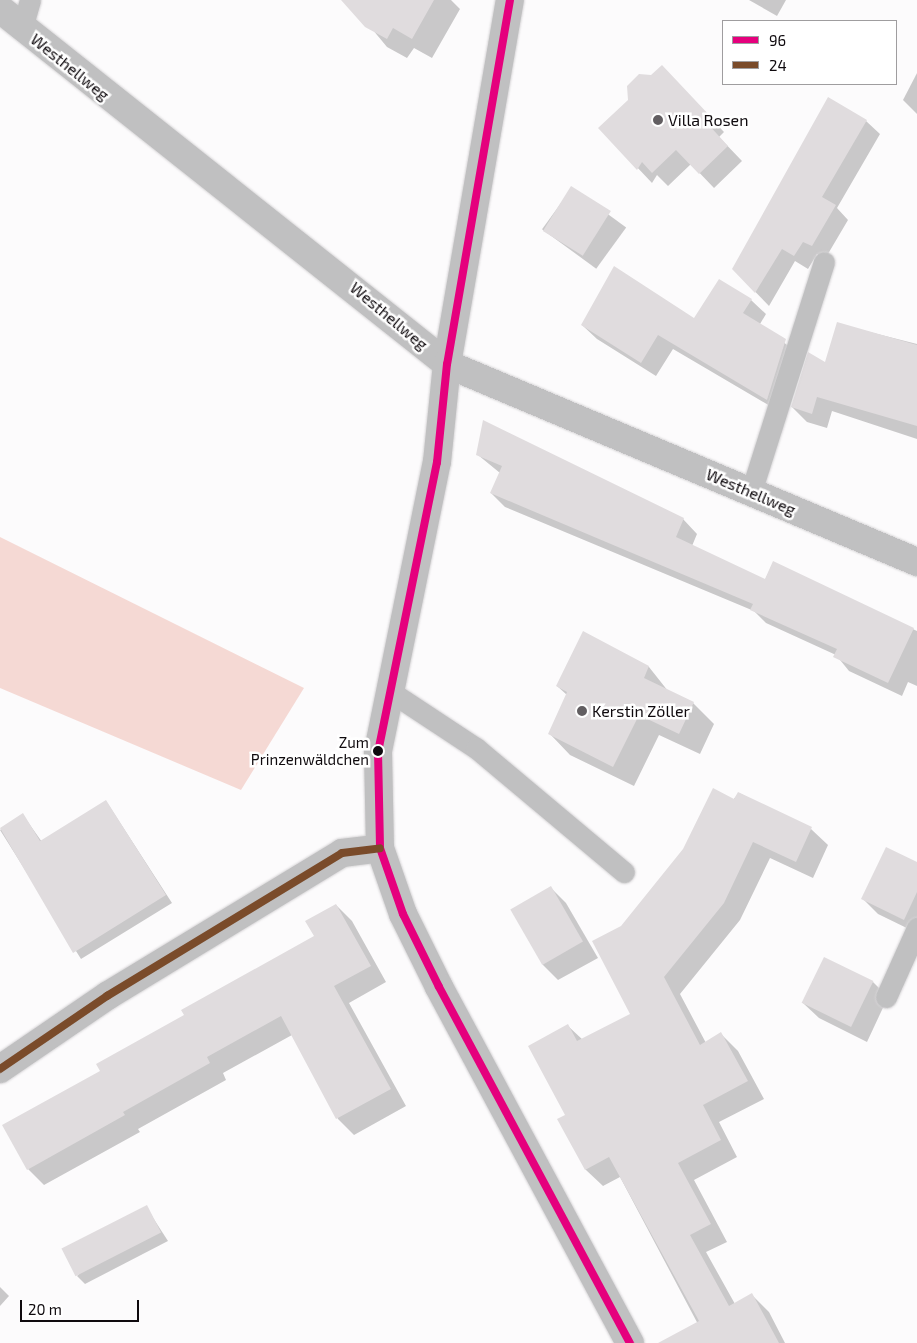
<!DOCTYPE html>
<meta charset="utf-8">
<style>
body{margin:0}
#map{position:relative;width:917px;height:1343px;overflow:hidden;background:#fcfbfc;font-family:"Exo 2",sans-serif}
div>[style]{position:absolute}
.green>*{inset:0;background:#f5d9d4}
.shadow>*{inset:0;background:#0003;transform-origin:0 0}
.building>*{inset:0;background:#e0dcde;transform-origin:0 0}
.roads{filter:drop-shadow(0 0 1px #d6d4d6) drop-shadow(0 0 1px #d6d4d6)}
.service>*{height:21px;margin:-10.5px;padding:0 10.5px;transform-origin:10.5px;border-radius:10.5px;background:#c0c0c1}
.minor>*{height:28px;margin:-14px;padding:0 14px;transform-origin:14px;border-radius:14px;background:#c0c0c1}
.tertiary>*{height:28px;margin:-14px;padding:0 14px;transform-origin:14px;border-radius:14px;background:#c0c0c1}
.bus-1>*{height:8px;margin:-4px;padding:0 4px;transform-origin:4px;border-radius:4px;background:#e5007d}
.bus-2>*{height:8px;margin:-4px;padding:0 4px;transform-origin:4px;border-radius:4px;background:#7a4b2a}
.dots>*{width:14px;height:14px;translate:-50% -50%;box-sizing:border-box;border:2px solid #fff;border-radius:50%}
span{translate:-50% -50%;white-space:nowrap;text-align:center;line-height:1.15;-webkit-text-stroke:5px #fff;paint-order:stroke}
.bus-label{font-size:15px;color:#0f0a0e}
.right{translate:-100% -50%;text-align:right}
.street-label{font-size:16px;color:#0f0a0e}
.poi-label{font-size:16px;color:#0f0a0e}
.left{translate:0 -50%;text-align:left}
.legend{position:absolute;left:722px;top:20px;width:175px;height:65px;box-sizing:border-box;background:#fff;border:1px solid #9f9d9f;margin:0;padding:6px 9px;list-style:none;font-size:15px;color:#0f0a0e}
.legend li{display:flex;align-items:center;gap:10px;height:25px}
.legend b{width:25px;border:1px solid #9f9d9f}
.scale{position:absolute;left:20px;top:1300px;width:119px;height:22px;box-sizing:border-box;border:2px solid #0f0a0e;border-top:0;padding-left:6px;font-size:15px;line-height:18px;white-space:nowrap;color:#0f0a0e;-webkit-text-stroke:4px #fff;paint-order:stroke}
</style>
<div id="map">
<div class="green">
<div style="clip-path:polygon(0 537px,304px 688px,241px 790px,0 688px)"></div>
</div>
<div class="shadow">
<div style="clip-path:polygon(348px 0,451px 0,460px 9px,432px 58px,414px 48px,407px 58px,387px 47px)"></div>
<div style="clip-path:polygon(749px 0,786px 0,777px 16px)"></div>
<div style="clip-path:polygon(917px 73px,917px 114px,903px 100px)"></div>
<div style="clip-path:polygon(676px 81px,724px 132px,719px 137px,742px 161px,714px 188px,691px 164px,668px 186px,657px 175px,652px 183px,600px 128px)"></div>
<div style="clip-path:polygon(866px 121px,880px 134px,837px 208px,848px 220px,825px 259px,817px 254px,808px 269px,795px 261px,769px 306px,733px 269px)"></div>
<div style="left:572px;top:188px;width:67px;height:51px;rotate:36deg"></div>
<div style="clip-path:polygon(751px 300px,766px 314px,760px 324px,800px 355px,782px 413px,673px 349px,656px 376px,597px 339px,582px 325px,695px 319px)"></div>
<div style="clip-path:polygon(838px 324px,917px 344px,917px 439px,832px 411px,827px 428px,807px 422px,792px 407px,826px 364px)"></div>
<div style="clip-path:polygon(478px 455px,683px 519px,697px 534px,692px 546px,765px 580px,773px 563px,917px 631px,917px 686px,908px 682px,902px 696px,849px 671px,836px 655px,766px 623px,754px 611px,505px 507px,491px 493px,500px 473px)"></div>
<div style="clip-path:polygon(584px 633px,649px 667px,668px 691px,693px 703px,714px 724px,700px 754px,659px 735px,634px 786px,570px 755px,550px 734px,567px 695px,557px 686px)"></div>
<div style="clip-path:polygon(739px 793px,811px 829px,828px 845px,813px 878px,770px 858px,740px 920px,680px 994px,706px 1043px,721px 1034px,738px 1051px,764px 1099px,719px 1122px,737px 1157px,694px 1180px,727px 1242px,706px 1252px,735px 1304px,752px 1295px,769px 1312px,785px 1343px,708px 1343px,620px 1177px,603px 1186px,586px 1170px,559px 1120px,567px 1116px,568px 1026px,583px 1040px,631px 1015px,621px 927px)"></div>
<div style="clip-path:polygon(106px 801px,172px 903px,81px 959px,0 830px,23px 815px,42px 842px)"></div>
<div style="clip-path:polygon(917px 863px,917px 933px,878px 914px,862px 898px)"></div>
<div style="clip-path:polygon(551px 888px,566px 903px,598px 958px,558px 980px,543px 965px)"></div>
<div style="clip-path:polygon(336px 905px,352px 921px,386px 982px,349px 1003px,406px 1106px,354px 1135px,338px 1119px,292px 1035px,223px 1073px,226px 1080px,138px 1129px,140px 1132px,44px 1185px,28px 1169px,102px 1072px,316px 937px)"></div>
<div style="clip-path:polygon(873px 982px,888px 997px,867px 1042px,819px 1018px,803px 1003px)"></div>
<div style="clip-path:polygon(146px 1207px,168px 1241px,85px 1284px,77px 1276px)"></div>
<div style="clip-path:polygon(0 1287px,9px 1296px,0 1306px)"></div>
</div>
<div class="building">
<div style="clip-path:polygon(341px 0,434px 0,412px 39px,393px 28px,387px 39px,365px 27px)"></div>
<div style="clip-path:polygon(662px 65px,711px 117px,706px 122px,728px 146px,699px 174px,676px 150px,652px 173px,642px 162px,637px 170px,598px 128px,628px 100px,627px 86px,639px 74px,651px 75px)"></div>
<div style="clip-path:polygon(828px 97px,867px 120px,822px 197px,836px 205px,812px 246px,803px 242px,794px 256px,782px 249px,755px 293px,732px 269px)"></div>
<div style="left:571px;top:186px;width:47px;height:53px;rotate:32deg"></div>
<div style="clip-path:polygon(614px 266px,694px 318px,719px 279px,752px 299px,743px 313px,786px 339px,767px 400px,658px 335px,641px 363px,581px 325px)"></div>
<div style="clip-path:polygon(837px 322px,917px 345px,917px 426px,817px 397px,812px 414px,791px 407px,808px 352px,825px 362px)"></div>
<div style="clip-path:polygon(483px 420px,684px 518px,676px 537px,765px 579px,773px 561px,914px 628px,888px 683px,833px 657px,837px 649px,750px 610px,753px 604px,490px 493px,502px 466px,476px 455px)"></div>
<div style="clip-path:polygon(583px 631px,649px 666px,644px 678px,694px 702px,679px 734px,639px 715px,613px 767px,548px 734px,567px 692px,556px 686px)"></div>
<div style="clip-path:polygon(713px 788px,734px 799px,738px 792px,812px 827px,796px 862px,753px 842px,724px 903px,664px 977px,700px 1045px,721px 1032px,748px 1081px,703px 1105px,721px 1140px,678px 1163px,711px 1224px,690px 1235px,729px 1306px,752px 1293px,779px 1343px,658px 1343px,699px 1321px,609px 1157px,585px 1170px,557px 1119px,565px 1115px,528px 1046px,568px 1024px,577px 1041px,630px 1014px,592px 941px,621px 926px,683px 849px)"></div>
<div style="clip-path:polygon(106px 800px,166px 895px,73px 953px,0 828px,23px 813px,40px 841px)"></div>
<div style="clip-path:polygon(886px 847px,917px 862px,917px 892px,904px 920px,861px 899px)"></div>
<div style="left:551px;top:886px;width:64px;height:47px;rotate:60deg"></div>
<div style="clip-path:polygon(336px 904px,371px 966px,334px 986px,391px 1089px,336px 1119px,281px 1016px,207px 1057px,210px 1063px,123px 1112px,125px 1115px,27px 1170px,2px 1125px,100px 1071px,96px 1064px,184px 1015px,181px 1010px,314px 936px,305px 921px)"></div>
<div style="left:824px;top:957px;width:55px;height:51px;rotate:26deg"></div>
<div style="left:147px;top:1205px;width:31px;height:96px;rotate:63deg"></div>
</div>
<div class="roads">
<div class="service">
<div style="left:22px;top:28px;width:29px;rotate:-74deg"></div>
<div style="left:751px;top:492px;width:241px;rotate:-72.4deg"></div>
<div style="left:391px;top:692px;width:102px;rotate:33.4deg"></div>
<div style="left:476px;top:748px;width:193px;rotate:40deg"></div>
<div style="left:886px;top:997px;width:76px;rotate:-65.8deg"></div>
</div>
<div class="minor">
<div style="left:447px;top:364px;width:369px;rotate:-80.2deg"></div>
<div style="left:0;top:1069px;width:130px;rotate:-34.3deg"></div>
<div style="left:107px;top:996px;width:275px;rotate:-31.3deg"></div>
<div style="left:342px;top:853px;width:38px;rotate:-7deg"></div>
<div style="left:380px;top:848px;width:70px;rotate:70.8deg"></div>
<div style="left:403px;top:914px;width:81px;rotate:63.7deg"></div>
<div style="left:439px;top:987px;width:404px;rotate:61.8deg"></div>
</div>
<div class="tertiary">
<div style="left:0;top:9px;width:571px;rotate:38.46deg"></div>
<div style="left:447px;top:364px;width:510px;rotate:22.84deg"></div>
<div style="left:380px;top:848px;width:97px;rotate:-91.2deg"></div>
<div style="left:378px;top:751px;width:295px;rotate:-78.5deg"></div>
<div style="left:437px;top:462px;width:99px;rotate:-84.2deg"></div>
</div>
</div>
<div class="bus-1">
<div style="left:510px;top:0;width:369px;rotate:99.8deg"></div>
<div style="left:447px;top:364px;width:99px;rotate:95.8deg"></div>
<div style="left:437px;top:462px;width:295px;rotate:101.5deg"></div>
<div style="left:378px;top:751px;width:97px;rotate:88.8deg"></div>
<div style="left:380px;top:848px;width:70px;rotate:70.8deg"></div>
<div style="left:403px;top:914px;width:81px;rotate:63.7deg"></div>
<div style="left:439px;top:987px;width:404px;rotate:61.8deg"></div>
</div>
<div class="bus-2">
<div style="left:0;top:1069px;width:130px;rotate:-34.3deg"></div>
<div style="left:107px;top:996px;width:275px;rotate:-31.3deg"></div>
<div style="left:342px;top:853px;width:38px;rotate:-7deg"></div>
</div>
<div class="dots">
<div style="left:658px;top:120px;background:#625e61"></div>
<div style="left:582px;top:711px;background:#625e61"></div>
<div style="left:378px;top:751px;background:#0f0a0e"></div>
</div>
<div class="bus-label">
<span class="right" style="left:369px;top:751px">Zum<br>Prinzenwäldchen</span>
</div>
<div class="street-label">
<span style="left:70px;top:67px;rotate:39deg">Westhellweg</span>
<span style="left:389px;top:316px;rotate:40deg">Westhellweg</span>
<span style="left:751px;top:492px;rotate:23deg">Westhellweg</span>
</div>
<div class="poi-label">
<span class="left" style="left:668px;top:120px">Villa Rosen</span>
<span class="left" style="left:592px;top:711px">Kerstin Zöller</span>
</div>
<ul class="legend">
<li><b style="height:6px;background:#e5007d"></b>96</li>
<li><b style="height:6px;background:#7a4b2a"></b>24</li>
</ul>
<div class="scale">20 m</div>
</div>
